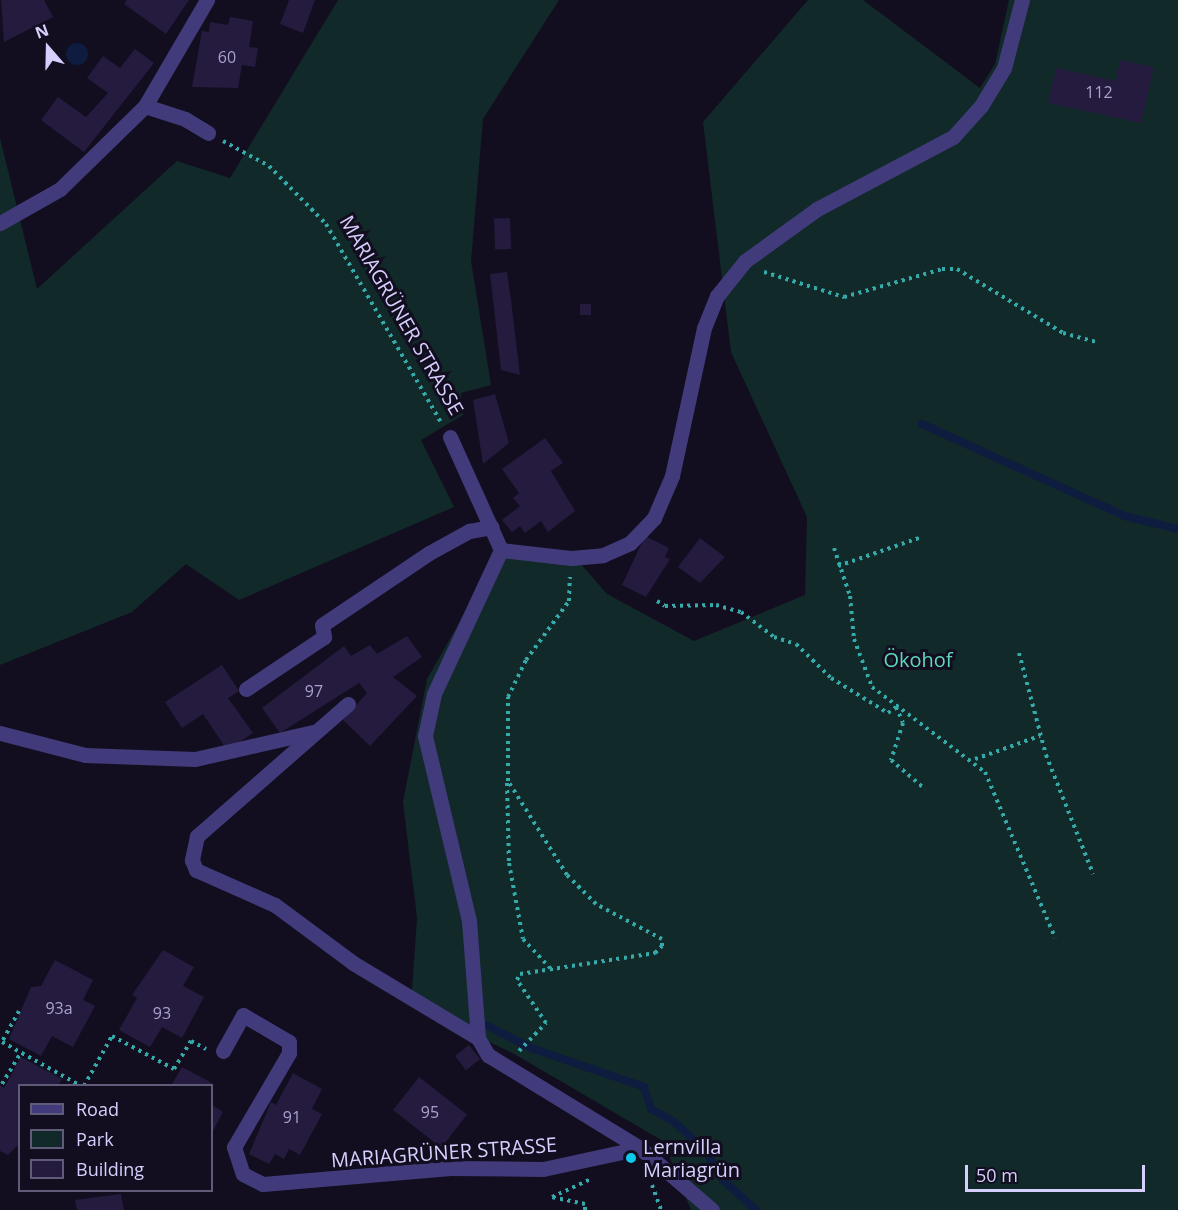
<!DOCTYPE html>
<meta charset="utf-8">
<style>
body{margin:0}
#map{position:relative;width:1178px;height:1210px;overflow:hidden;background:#120e1f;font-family:"Open Sans",sans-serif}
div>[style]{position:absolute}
.green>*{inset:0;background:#112929}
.water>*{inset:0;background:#0e1d3f}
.round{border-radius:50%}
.stream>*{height:8px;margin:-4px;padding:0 4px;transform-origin:4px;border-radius:4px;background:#0e1d3f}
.building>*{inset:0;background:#241b3f;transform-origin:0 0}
.path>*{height:4px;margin-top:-2px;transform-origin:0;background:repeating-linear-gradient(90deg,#34abaa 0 3px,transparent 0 7.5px)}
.minor>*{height:15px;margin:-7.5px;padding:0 7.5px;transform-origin:7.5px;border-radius:7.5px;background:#413b7c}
.dots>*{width:16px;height:16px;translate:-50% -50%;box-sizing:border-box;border:3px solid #120e1f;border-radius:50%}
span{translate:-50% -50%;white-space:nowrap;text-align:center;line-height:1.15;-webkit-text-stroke:6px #120e1f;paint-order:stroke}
.number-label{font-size:16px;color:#aaa2ce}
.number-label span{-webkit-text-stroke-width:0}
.street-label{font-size:20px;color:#d6cffd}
.park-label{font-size:20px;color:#5fd8c0}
.poi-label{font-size:20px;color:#d6cffd}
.left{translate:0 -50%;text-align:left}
.legend{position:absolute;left:18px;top:1084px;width:195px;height:108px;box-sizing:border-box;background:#120e1f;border:2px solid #605b78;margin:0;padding:8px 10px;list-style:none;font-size:18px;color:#d6cffd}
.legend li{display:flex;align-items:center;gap:12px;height:30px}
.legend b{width:30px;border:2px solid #605b78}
.north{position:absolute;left:18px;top:18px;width:60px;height:60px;-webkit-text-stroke:4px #120e1f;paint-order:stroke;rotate:340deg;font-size:16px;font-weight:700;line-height:24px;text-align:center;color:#d6cffd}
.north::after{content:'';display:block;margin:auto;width:21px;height:27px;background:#d6cffd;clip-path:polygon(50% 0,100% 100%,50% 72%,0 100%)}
.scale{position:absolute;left:965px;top:1165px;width:180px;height:27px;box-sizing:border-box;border:3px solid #d6cffd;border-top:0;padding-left:8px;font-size:18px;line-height:21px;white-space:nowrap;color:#d6cffd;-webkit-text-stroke:4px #120e1f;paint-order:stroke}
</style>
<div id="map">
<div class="green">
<div style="clip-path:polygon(338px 0,559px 0,483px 119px,471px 261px,491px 385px,461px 393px,463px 415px,421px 440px,454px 507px,239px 600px,186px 564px,132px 612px,0 665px,0 138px,37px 289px,177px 161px,230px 178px)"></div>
<div style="clip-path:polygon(808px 0,863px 0,980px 88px,995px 64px,1009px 0,1178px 0,1178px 1210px,691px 1210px,663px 1141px,516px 1055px,411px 1004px,417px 918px,403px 802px,427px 679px,488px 572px,506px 556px,580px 563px,607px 594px,694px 641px,805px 595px,807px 517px,731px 352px,703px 122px)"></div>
</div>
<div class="water">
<div class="round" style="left:66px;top:43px;width:22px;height:22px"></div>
</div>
<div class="stream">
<div style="left:922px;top:424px;width:223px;rotate:24.4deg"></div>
<div style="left:1125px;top:516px;width:55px;rotate:13.8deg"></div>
<div style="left:488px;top:1026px;width:48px;rotate:27.1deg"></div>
<div style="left:531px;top:1048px;width:120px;rotate:19deg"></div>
<div style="left:644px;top:1087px;width:23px;rotate:72deg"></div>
<div style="left:651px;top:1109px;width:26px;rotate:29deg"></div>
<div style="left:674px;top:1122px;width:42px;rotate:42.1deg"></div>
<div style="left:705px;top:1150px;width:35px;rotate:59deg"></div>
<div style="left:723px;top:1180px;width:45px;rotate:42.3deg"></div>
</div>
<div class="building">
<div style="clip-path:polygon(1px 0,44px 0,53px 17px,4px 42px)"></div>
<div style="clip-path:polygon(127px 0,189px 0,166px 34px,124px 4px)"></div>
<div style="clip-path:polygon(289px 0,315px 0,303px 33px,280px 24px)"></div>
<div style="clip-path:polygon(230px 17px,253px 21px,249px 47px,258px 48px,255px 67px,242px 65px,238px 88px,192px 87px,202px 31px,209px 32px,210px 22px,228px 25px)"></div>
<div style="clip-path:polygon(135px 49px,154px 63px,84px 152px,41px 120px,58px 97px,86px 117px,108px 93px,87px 78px,103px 56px,120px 68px)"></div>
<div style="clip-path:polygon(1120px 60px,1154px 67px,1141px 123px,1048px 103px,1056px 68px,1116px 81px)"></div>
<div style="left:510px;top:218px;width:31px;height:16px;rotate:88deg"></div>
<div style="clip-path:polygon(507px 272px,511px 300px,520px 375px,501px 370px,490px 274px)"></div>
<div style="left:591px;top:304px;width:11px;height:11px;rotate:90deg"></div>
<div style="clip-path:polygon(495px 394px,509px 443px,483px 464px,473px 400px)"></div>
<div style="clip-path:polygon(545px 438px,563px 463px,551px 471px,575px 511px,548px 532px,541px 521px,525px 533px,520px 526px,512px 532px,502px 520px,520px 506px,513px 498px,519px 493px,502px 469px)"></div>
<div style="clip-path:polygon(645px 536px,669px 548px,665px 557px,670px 559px,646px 597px,622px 585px)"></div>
<div style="clip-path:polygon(700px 538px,725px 557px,700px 583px,678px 567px)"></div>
<div style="clip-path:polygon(407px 636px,422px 657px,393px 677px,417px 696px,370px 746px,343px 720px,367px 693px,359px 683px,280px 733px,262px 708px,344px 646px,351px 656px,370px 645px,377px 654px)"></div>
<div style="clip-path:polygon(222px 665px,239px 691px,228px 698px,253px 733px,227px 750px,203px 714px,182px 728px,165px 702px)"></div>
<div style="clip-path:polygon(163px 950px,194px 967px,183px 986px,204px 997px,182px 1038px,162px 1027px,150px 1047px,119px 1030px,137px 998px,132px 995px)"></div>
<div style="clip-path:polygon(55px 960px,93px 980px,83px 1000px,95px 1006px,73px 1047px,52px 1036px,41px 1056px,9px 1039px,31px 987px,41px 986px)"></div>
<div style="left:469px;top:1045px;width:18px;height:18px;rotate:52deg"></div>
<div style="clip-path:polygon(21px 1057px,62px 1079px,58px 1086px,20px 1086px,20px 1143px,8px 1155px,0 1151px,0 1085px,4px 1088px)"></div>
<div style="clip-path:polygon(182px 1067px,212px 1083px,211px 1086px,171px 1086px)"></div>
<div style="clip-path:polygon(293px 1073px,322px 1089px,312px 1109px,322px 1114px,300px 1155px,289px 1149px,284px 1159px,275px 1154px,269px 1164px,249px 1154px,271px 1102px,276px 1105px)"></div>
<div style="left:419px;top:1077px;width:61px;height:42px;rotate:38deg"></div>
<div style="clip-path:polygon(212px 1105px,223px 1112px,212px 1133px)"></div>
<div style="clip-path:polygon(121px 1194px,124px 1210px,77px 1210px,75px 1200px)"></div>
</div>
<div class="path">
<div style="left:223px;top:141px;width:52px;rotate:28.5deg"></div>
<div style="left:269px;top:166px;width:81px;rotate:45.5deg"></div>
<div style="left:326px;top:224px;width:228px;rotate:59.9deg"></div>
<div style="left:764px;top:272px;width:84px;rotate:17.4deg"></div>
<div style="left:844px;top:297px;width:102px;rotate:-15.9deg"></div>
<div style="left:942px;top:269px;width:15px"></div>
<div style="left:957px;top:269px;width:124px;rotate:31.1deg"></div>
<div style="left:1063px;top:333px;width:35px;rotate:15deg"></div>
<div style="left:834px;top:548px;width:51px;rotate:71.6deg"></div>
<div style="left:850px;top:596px;width:43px;rotate:84.7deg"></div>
<div style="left:854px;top:639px;width:51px;rotate:69.4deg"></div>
<div style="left:872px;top:687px;width:141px;rotate:37deg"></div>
<div style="left:985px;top:772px;width:180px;rotate:67.1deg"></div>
<div style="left:838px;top:566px;width:86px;rotate:-19.1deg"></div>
<div style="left:657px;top:601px;width:9px;rotate:32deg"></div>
<div style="left:665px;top:606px;width:51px;rotate:-1.1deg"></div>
<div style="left:716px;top:605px;width:26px;rotate:16deg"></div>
<div style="left:741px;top:612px;width:41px;rotate:37.1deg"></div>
<div style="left:774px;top:637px;width:23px;rotate:18deg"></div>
<div style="left:796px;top:644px;width:49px;rotate:44.2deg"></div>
<div style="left:831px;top:678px;width:67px;rotate:31.6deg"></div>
<div style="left:888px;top:713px;width:10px;rotate:-37deg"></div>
<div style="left:896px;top:707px;width:17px;rotate:66deg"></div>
<div style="left:903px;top:723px;width:39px;rotate:108deg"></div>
<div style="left:891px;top:760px;width:45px;rotate:40.5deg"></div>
<div style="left:1019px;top:653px;width:106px;rotate:75.2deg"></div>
<div style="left:1046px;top:755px;width:128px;rotate:68.4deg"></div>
<div style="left:975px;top:759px;width:69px;rotate:-19.5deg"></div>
<div style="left:507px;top:783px;width:80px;rotate:88.6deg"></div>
<div style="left:509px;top:863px;width:77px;rotate:79.6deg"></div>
<div style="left:523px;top:939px;width:40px;rotate:47deg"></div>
<div style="left:19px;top:1011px;width:35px;rotate:119deg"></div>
<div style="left:2px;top:1042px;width:90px;rotate:29.1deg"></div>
<div style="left:519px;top:1051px;width:39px;rotate:-46deg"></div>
<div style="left:546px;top:1023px;width:52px;rotate:-124deg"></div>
<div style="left:517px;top:980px;width:7px;rotate:-63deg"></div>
<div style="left:520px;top:974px;width:137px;rotate:-8.8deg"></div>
<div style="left:655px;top:953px;width:10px;rotate:-45deg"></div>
<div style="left:662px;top:946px;width:7px;rotate:-90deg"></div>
<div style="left:662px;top:939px;width:75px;rotate:-152.1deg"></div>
<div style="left:596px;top:904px;width:41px;rotate:-135deg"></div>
<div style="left:567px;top:875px;width:111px;rotate:-122.1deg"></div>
<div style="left:508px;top:781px;width:84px;rotate:-90deg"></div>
<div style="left:508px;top:697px;width:41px;rotate:-64.1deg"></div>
<div style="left:526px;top:660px;width:73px;rotate:-53.9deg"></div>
<div style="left:569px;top:601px;width:24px;rotate:-88deg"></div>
<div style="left:2px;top:1084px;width:37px;rotate:-59deg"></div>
<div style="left:84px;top:1086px;width:57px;rotate:-60.8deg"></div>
<div style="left:112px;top:1036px;width:70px;rotate:28deg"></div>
<div style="left:174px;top:1069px;width:33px;rotate:-59deg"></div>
<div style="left:191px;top:1041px;width:17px;rotate:28deg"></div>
<div style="left:652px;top:1185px;width:27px;rotate:70deg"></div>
<div style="left:585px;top:1210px;width:6px;rotate:-90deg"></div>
<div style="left:585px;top:1204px;width:34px;rotate:-168deg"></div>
<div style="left:552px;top:1197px;width:43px;rotate:-24.8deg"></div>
</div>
<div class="minor">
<div style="left:145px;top:106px;width:42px;rotate:18deg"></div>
<div style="left:185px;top:119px;width:27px;rotate:31deg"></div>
<div style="left:0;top:223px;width:69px;rotate:-29.5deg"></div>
<div style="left:60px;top:189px;width:119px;rotate:-44.3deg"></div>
<div style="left:145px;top:106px;width:123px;rotate:-59.7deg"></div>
<div style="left:450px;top:437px;width:124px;rotate:65.7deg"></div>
<div style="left:501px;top:550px;width:159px;rotate:115deg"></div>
<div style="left:434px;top:694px;width:43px;rotate:102.1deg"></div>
<div style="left:425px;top:736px;width:190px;rotate:76.6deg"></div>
<div style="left:469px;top:921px;width:117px;rotate:85.6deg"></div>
<div style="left:478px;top:1038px;width:20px;rotate:60deg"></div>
<div style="left:488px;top:1055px;width:178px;rotate:31.5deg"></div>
<div style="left:640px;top:1148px;width:95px;rotate:40.7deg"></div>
<div style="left:501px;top:550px;width:70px;rotate:6.5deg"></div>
<div style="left:571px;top:558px;width:32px;rotate:-5deg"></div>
<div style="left:603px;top:555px;width:30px;rotate:-24deg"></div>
<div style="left:630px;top:543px;width:35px;rotate:-46deg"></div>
<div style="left:654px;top:518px;width:46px;rotate:-66.8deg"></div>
<div style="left:672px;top:476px;width:151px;rotate:-77.8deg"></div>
<div style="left:704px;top:328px;width:35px;rotate:-68deg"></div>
<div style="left:717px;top:296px;width:45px;rotate:-51.3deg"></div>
<div style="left:745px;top:261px;width:89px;rotate:-35.8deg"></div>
<div style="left:817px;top:209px;width:154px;rotate:-27.9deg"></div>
<div style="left:953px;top:137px;width:42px;rotate:-47.9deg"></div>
<div style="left:981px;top:106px;width:44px;rotate:-58.8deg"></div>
<div style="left:1004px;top:68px;width:70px;rotate:-75.2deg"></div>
<div style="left:246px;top:689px;width:94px;rotate:-33.7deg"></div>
<div style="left:324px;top:637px;width:12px;rotate:-99deg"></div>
<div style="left:322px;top:625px;width:129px;rotate:-33.9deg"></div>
<div style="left:429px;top:553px;width:46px;rotate:-28.8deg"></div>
<div style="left:469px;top:531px;width:23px;rotate:-10deg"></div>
<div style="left:348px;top:704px;width:201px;rotate:138.8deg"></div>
<div style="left:197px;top:836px;width:25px;rotate:102deg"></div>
<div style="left:192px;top:860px;width:11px;rotate:68deg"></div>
<div style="left:196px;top:870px;width:86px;rotate:23.9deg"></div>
<div style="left:275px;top:905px;width:97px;rotate:36.6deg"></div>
<div style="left:353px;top:963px;width:146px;rotate:31deg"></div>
<div style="left:0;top:733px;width:88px;rotate:14.5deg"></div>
<div style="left:85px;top:755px;width:110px;rotate:2.1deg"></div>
<div style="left:195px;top:759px;width:121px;rotate:-12.9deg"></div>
<div style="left:223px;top:1051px;width:41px;rotate:-60.9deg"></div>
<div style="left:243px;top:1015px;width:53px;rotate:30.4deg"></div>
<div style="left:289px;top:1042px;width:11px;rotate:90deg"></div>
<div style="left:289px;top:1053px;width:109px;rotate:120.3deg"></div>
<div style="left:234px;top:1147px;width:28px;rotate:72deg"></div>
<div style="left:243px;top:1174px;width:22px;rotate:27deg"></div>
<div style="left:263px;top:1184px;width:188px;rotate:-4.9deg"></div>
<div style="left:450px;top:1168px;width:93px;rotate:0.6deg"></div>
<div style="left:543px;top:1169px;width:99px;rotate:-12.2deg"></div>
</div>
<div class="dots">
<div style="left:631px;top:1158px;background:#0ccaeb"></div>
</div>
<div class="number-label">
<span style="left:227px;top:57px">60</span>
<span style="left:1099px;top:92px">112</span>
<span style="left:314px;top:691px">97</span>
<span style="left:59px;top:1008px">93a</span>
<span style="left:162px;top:1013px">93</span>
<span style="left:430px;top:1112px">95</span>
<span style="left:292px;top:1117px">91</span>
</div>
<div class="street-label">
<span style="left:402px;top:315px;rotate:60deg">MARIAGRÜNER STRASSE</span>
<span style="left:444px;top:1152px;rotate:-4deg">MARIAGRÜNER STRASSE</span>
</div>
<div class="park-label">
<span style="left:918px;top:659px">Ökohof</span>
</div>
<div class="poi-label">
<span class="left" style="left:643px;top:1158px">Lernvilla<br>Mariagrün</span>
</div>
<ul class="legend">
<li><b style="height:8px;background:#413b7c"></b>Road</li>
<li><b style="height:16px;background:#112929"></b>Park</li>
<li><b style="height:16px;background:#241b3f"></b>Building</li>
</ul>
<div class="north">N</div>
<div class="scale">50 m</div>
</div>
